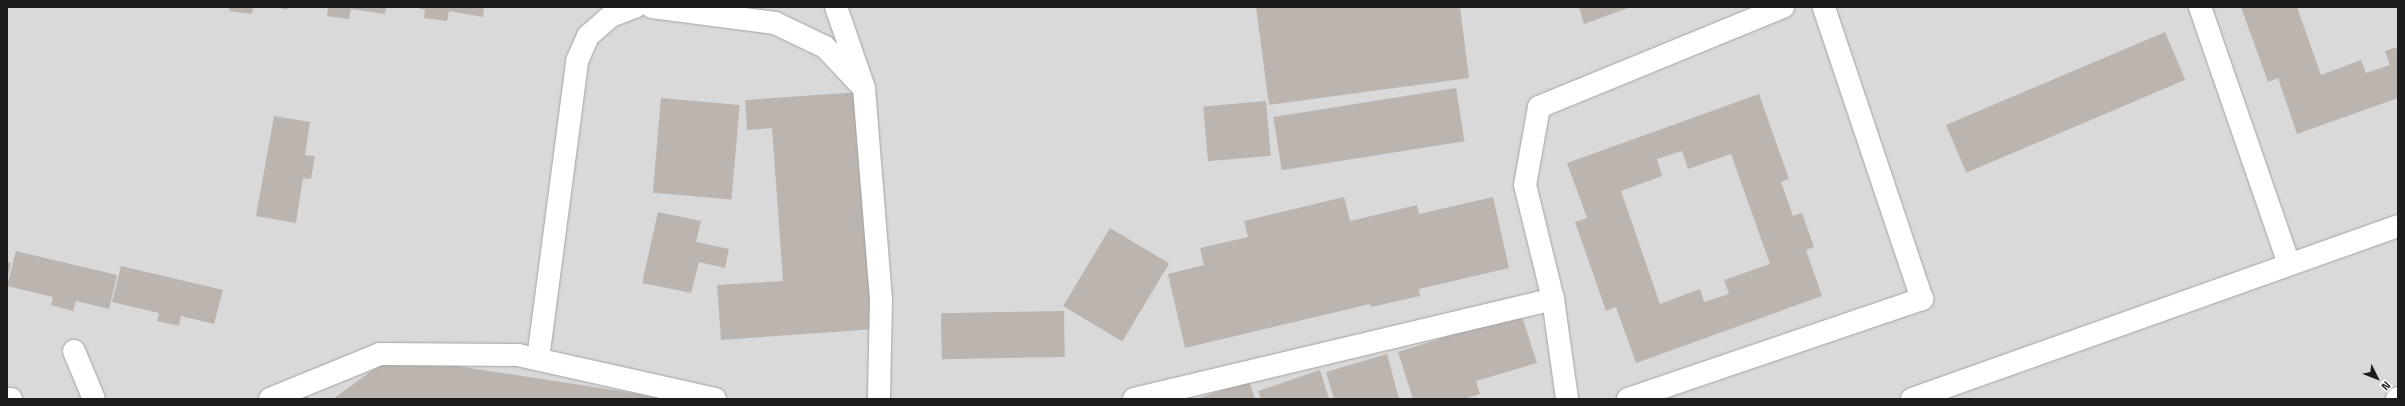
<!DOCTYPE html>
<style>
body{margin:0}
#map{position:relative;width:2405px;height:406px;overflow:hidden;background:#ece9e2;font-family:"Space Grotesk",sans-serif}
div>[style]{position:absolute}
.residential>*{inset:0;background:#dad9d9;transform-origin:0 0}
.building>*{inset:0;background:#bcb5af;transform-origin:0 0}
.roads{filter:drop-shadow(0 0 1px #a3a3a3) drop-shadow(0 0 1px #a3a3a3)}
.street>*{height:22px;margin:-11px;padding:0 11px;transform-origin:11px;border-radius:11px;background:#fff}
span{translate:-50% -50%;white-space:nowrap;text-align:center;line-height:1.15;-webkit-text-stroke:3px #fff;paint-order:stroke}
.frame{position:absolute;inset:0;border:8px solid #1c1c1c;pointer-events:none}
.north{position:absolute;left:2357px;top:358px;width:40px;height:40px;-webkit-text-stroke:3px #fff;paint-order:stroke;rotate:132deg;font-size:11px;font-weight:700;line-height:16px;text-align:center;color:#1c1c1c}
.north::after{content:'';display:block;margin:auto;width:14px;height:18px;background:#1c1c1c;clip-path:polygon(50% 0,100% 100%,50% 72%,0 100%)}
</style>
<div id="map">
<div class="residential">
<div style="left:7px;top:7px;width:2391px;height:392px"></div>
</div>
<div class="building">
<div style="clip-path:polygon(230px 7px,253px 7px,252px 14px,229px 11px)"></div>
<div style="clip-path:polygon(277px 7px,288px 7px,287px 10px)"></div>
<div style="clip-path:polygon(328px 7px,386px 7px,385px 14px,351px 9px,349px 19px,327px 16px)"></div>
<div style="clip-path:polygon(415px 7px,484px 7px,483px 17px,449px 11px,447px 21px,424px 18px,425px 10px)"></div>
<div style="clip-path:polygon(1256px 7px,1460px 7px,1469px 78px,1269px 105px)"></div>
<div style="clip-path:polygon(1579px 7px,1631px 7px,1584px 24px)"></div>
<div style="clip-path:polygon(2241px 7px,2297px 7px,2321px 75px,2361px 60px,2366px 73px,2390px 65px,2385px 51px,2398px 47px,2398px 98px,2297px 134px,2278px 78px,2268px 82px)"></div>
<div style="left:2165px;top:32px;width:52px;height:238px;rotate:67deg"></div>
<div style="left:1456px;top:88px;width:54px;height:185px;rotate:81deg"></div>
<div style="clip-path:polygon(860px 92px,876px 329px,721px 340px,717px 285px,783px 281px,772px 128px,747px 130px,745px 100px)"></div>
<div style="clip-path:polygon(evenodd,1759px 94px,1789px 179px,1781px 182px,1793px 216px,1802px 213px,1814px 247px,1806px 250px,1822px 296px,1636px 363px,1616px 307px,1606px 311px,1575px 222px,1587px 218px,1567px 163px,1759px 94px,1682px 151px,1688px 169px,1731px 154px,1770px 264px,1724px 280px,1729px 294px,1704px 302px,1700px 289px,1660px 304px,1621px 191px,1662px 176px,1657px 159px,1682px 151px)"></div>
<div style="left:661px;top:98px;width:79px;height:95px;rotate:5deg"></div>
<div style="left:1266px;top:101px;width:55px;height:63px;rotate:85deg"></div>
<div style="clip-path:polygon(274px 116px,310px 122px,305px 155px,315px 156px,311px 179px,303px 178px,296px 223px,256px 216px)"></div>
<div style="clip-path:polygon(1344px 197px,1350px 221px,1417px 205px,1419px 214px,1493px 197px,1509px 268px,1419px 289px,1420px 296px,1371px 307px,1370px 304px,1185px 348px,1168px 274px,1204px 265px,1200px 248px,1248px 237px,1244px 221px)"></div>
<div style="clip-path:polygon(658px 212px,701px 221px,696px 242px,729px 249px,725px 268px,699px 262px,691px 293px,642px 283px)"></div>
<div style="left:1110px;top:228px;width:69px;height:91px;rotate:31deg"></div>
<div style="clip-path:polygon(16px 251px,117px 275px,109px 309px,76px 301px,73px 311px,51px 305px,53px 297px,7px 286px)"></div>
<div style="clip-path:polygon(7px 262px,11px 263px,8px 276px,7px 276px)"></div>
<div style="clip-path:polygon(121px 266px,223px 290px,214px 324px,181px 316px,179px 326px,157px 321px,159px 313px,112px 302px)"></div>
<div style="left:1064px;top:311px;width:46px;height:123px;rotate:89deg"></div>
<div style="clip-path:polygon(1521px 313px,1537px 363px,1476px 381px,1480px 394px,1464px 399px,1413px 399px,1398px 352px)"></div>
<div style="clip-path:polygon(1387px 354px,1399px 399px,1334px 399px,1326px 372px)"></div>
<div style="clip-path:polygon(392px 356px,652px 396px,697px 399px,333px 399px)"></div>
<div style="clip-path:polygon(1320px 370px,1329px 399px,1261px 399px,1258px 391px)"></div>
<div style="clip-path:polygon(1249px 381px,1255px 399px,1197px 399px)"></div>
<div style="clip-path:polygon(303px 391px,309px 399px,292px 399px)"></div>
</div>
<div class="roads">
<div class="street">
<div style="left:652px;top:7px;width:124px;rotate:7.4deg"></div>
<div style="left:775px;top:23px;width:55px;rotate:25.6deg"></div>
<div style="left:825px;top:47px;width:50px;rotate:46.6deg"></div>
<div style="left:836px;top:7px;width:86px;rotate:70.9deg"></div>
<div style="left:864px;top:88px;width:213px;rotate:85.4deg"></div>
<div style="left:881px;top:300px;width:99px;rotate:91.2deg"></div>
<div style="left:2200px;top:7px;width:272px;rotate:70.9deg"></div>
<div style="left:1553px;top:299px;width:117px;rotate:-103.8deg"></div>
<div style="left:1525px;top:185px;width:79px;rotate:-79.8deg"></div>
<div style="left:1539px;top:107px;width:264px;rotate:-22.3deg"></div>
<div style="left:74px;top:351px;width:52px;rotate:67.4deg"></div>
<div style="left:538px;top:359px;width:301px;rotate:-82.5deg"></div>
<div style="left:577px;top:61px;width:27px;rotate:-66deg"></div>
<div style="left:588px;top:36px;width:30px;rotate:-41deg"></div>
<div style="left:611px;top:16px;width:26px;rotate:-21deg"></div>
<div style="left:7px;top:399px;width:4px"></div>
<div style="left:270px;top:399px;width:119px;rotate:-22.2deg"></div>
<div style="left:380px;top:354px;width:138px;rotate:0.4deg"></div>
<div style="left:518px;top:355px;width:202px;rotate:12.6deg"></div>
<div style="left:1134px;top:399px;width:431px;rotate:-13.4deg"></div>
<div style="left:1553px;top:299px;width:101px;rotate:82deg"></div>
<div style="left:1628px;top:399px;width:311px;rotate:-18.8deg"></div>
<div style="left:1922px;top:299px;width:308px;rotate:-108.6deg"></div>
<div style="left:1912px;top:399px;width:516px;rotate:-19.59deg"></div>
<div style="left:2397px;top:399px;width:1px;rotate:-45deg"></div>
</div>
</div>
<div class="frame"></div>
<div class="north">N</div>
</div>
